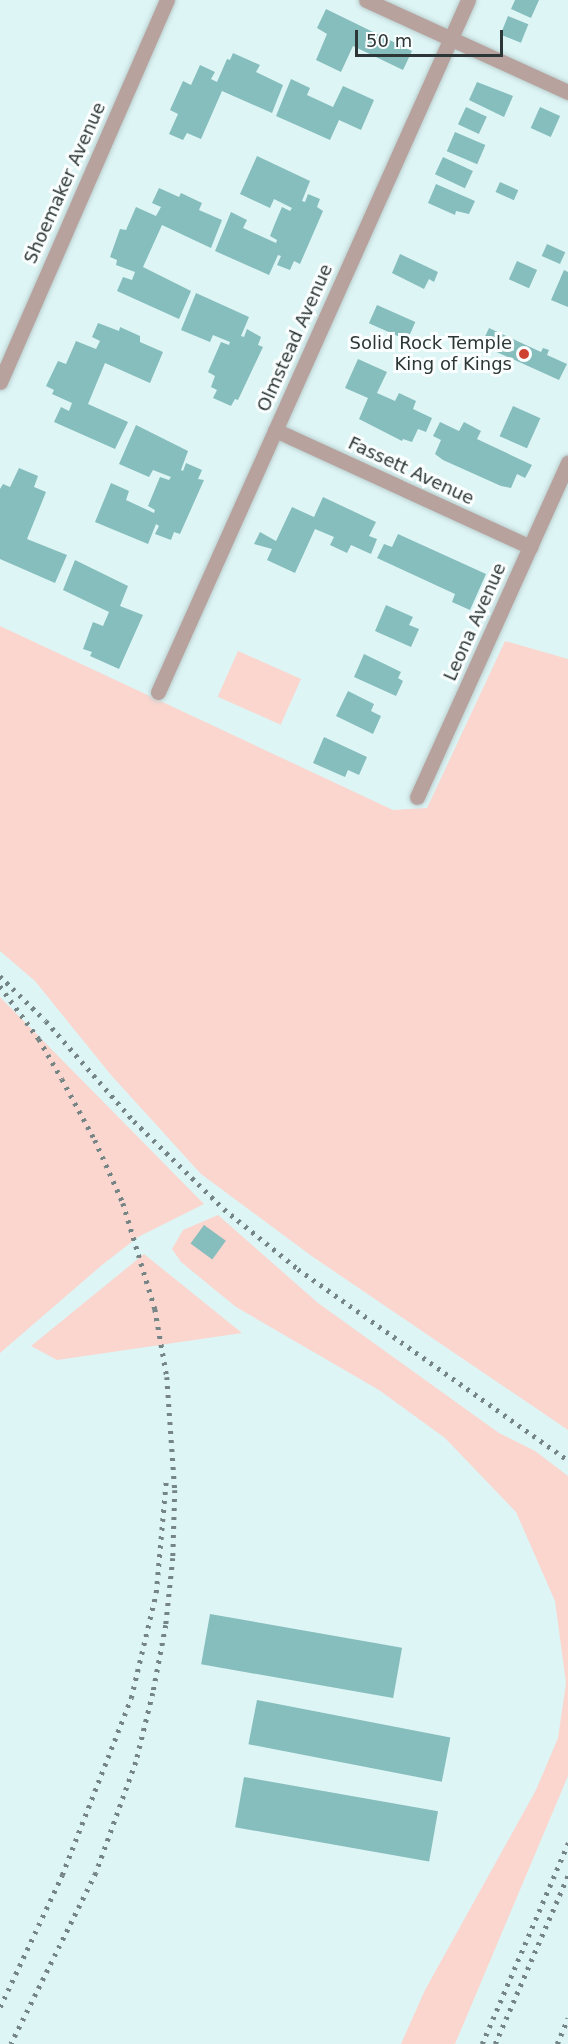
<!DOCTYPE html>
<style>
body{margin:0}
#map{position:relative;width:568px;height:2044px;overflow:hidden;background:#def5f5;font-family:"DejaVu Sans",sans-serif}
div>[style]{position:absolute}
.green>*{inset:0;background:#fad6cf;transform-origin:0 0}
.building>*{inset:0;background:#86bdbd;transform-origin:0 0}
.roads{filter:drop-shadow(0 0 2px #bbcfcf) drop-shadow(0 0 2px #bbcfcf)}
.street>*{height:15px;margin:-7.5px;padding:0 7.5px;transform-origin:7.5px;border-radius:7.5px;background:#b7a29e}
.rail>*{height:4.5px;margin-top:-2.25px;transform-origin:0;background:repeating-linear-gradient(90deg,#758484 0 3px,transparent 0 9px)}
.dots>*{width:16px;height:16px;translate:-50% -50%;box-sizing:border-box;border:3px solid #fafefe;border-radius:50%}
span{translate:-50% -50%;white-space:nowrap;text-align:center;line-height:1.15;-webkit-text-stroke:6px #fafefe;paint-order:stroke}
.street-label{font-size:18px;color:#2d3636}
.poi-label{font-size:18px;color:#2d3636}
.right{translate:-100% -50%;text-align:right}
.scale{position:absolute;left:355px;top:30px;width:148px;height:27px;box-sizing:border-box;border:3px solid #2d3636;border-top:0;padding-left:8px;font-size:18px;line-height:21px;white-space:nowrap;color:#2d3636;-webkit-text-stroke:4px #fafefe;paint-order:stroke}
</style>
<div id="map">
<div class="green">
<div style="clip-path:polygon(0 626px,393px 810px,427px 808px,505px 641px,568px 659px,568px 1430px,313px 1257px,201px 1174px,111px 1075px,35px 981px,0 951px)"></div>
<div style="left:238px;top:651px;width:69px;height:50px;rotate:24deg"></div>
<div style="clip-path:polygon(0 997px,204px 1204px,138px 1237px,102px 1265px,0 1353px)"></div>
<div style="clip-path:polygon(218px 1215px,318px 1303px,499px 1433px,535px 1451px,568px 1476px,568px 1776px,455px 2044px,401px 2044px,425px 1990px,536px 1790px,558px 1738px,566px 1683px,555px 1601px,516px 1512px,445px 1438px,379px 1390px,236px 1307px,181px 1262px,172px 1249px,183px 1230px)"></div>
<div style="clip-path:polygon(144px 1254px,242px 1333px,57px 1360px,31px 1346px)"></div>
</div>
<div class="building">
<div style="clip-path:polygon(515px 0,539px 0,531px 18px,511px 9px)"></div>
<div style="clip-path:polygon(326px 9px,412px 51px,403px 70px,353px 46px,341px 72px,316px 60px,327px 34px,317px 28px)"></div>
<div style="left:508px;top:16px;width:22px;height:20px;rotate:22deg"></div>
<div style="clip-path:polygon(233px 53px,260px 65px,256px 72px,283px 85px,272px 113px,222px 91px,201px 139px,187px 133px,183px 140px,169px 134px,178px 114px,170px 110px,183px 81px,191px 85px,200px 65px,215px 72px,211px 79px,217px 82px,227px 59px,230px 60px)"></div>
<div style="clip-path:polygon(291px 79px,310px 88px,307px 95px,333px 107px,343px 86px,374px 100px,361px 130px,339px 120px,330px 140px,276px 116px)"></div>
<div style="clip-path:polygon(477px 82px,513px 96px,504px 117px,469px 100px)"></div>
<div style="left:466px;top:107px;width:23px;height:19px;rotate:25deg"></div>
<div style="left:540px;top:107px;width:22px;height:23px;rotate:24deg"></div>
<div style="left:455px;top:132px;width:33px;height:21px;rotate:23deg"></div>
<div style="clip-path:polygon(257px 156px,310px 181px,302px 201px,305px 202px,308px 194px,320px 199px,317px 207px,323px 211px,300px 264px,294px 261px,290px 270px,277px 265px,281px 256px,278px 255px,269px 275px,215px 251px,231px 212px,247px 220px,243px 228px,276px 243px,277px 240px,270px 236px,276px 221px,282px 207px,290px 211px,292px 208px,274px 199px,270px 208px,240px 194px)"></div>
<div style="left:443px;top:157px;width:33px;height:19px;rotate:25deg"></div>
<div style="left:500px;top:182px;width:20px;height:11px;rotate:24deg"></div>
<div style="clip-path:polygon(436px 184px,475px 201px,469px 214px,456px 211px,455px 215px,428px 203px)"></div>
<div style="clip-path:polygon(159px 188px,179px 197px,181px 193px,202px 203px,199px 210px,222px 220px,211px 248px,162px 225px,143px 267px,191px 291px,179px 319px,117px 291px,123px 277px,132px 280px,135px 272px,116px 265px,117px 260px,110px 257px,120px 229px,126px 230px,136px 207px,156px 216px,161px 207px,152px 203px)"></div>
<div style="left:547px;top:244px;width:20px;height:13px;rotate:24deg"></div>
<div style="clip-path:polygon(400px 254px,438px 272px,434px 282px,429px 279px,424px 289px,392px 273px)"></div>
<div style="left:517px;top:261px;width:22px;height:20px;rotate:24deg"></div>
<div style="clip-path:polygon(564px 270px,568px 272px,568px 307px,551px 300px)"></div>
<div style="clip-path:polygon(196px 293px,249px 317px,241px 336px,244px 337px,247px 329px,261px 337px,258px 345px,263px 347px,238px 400px,235px 399px,231px 406px,213px 398px,217px 390px,211px 387px,215px 376px,208px 372px,221px 342px,229px 345px,230px 342px,213px 335px,210px 342px,181px 330px)"></div>
<div style="left:377px;top:305px;width:42px;height:20px;rotate:24deg"></div>
<div style="clip-path:polygon(98px 323px,119px 331px,120px 327px,140px 336px,140px 342px,163px 352px,150px 383px,105px 363px,88px 404px,128px 422px,115px 449px,54px 422px,61px 407px,69px 411px,72px 403px,52px 394px,54px 390px,46px 386px,58px 361px,66px 364px,76px 341px,96px 349px,100px 341px,92px 337px)"></div>
<div style="clip-path:polygon(489px 328px,541px 352px,543px 348px,549px 350px,547px 355px,567px 364px,559px 380px,481px 345px)"></div>
<div style="clip-path:polygon(358px 359px,387px 372px,377px 393px,395px 401px,399px 393px,416px 401px,413px 409px,432px 418px,426px 432px,418px 429px,412px 442px,403px 439px,402px 441px,359px 419px,368px 398px,345px 388px)"></div>
<div style="left:513px;top:406px;width:30px;height:33px;rotate:24deg"></div>
<div style="clip-path:polygon(440px 422px,459px 431px,464px 422px,481px 431px,477px 439px,532px 465px,525px 478px,517px 474px,511px 488px,501px 486px,443px 460px,435px 454px,441px 440px,433px 436px)"></div>
<div style="clip-path:polygon(136px 425px,188px 451px,181px 470px,183px 471px,186px 463px,202px 470px,198px 479px,204px 480px,180px 534px,174px 532px,171px 540px,155px 534px,159px 526px,156px 524px,148px 544px,95px 522px,111px 483px,129px 491px,126px 500px,154px 513px,155px 510px,148px 506px,160px 477px,169px 480px,171px 477px,153px 470px,149px 477px,119px 464px)"></div>
<div style="clip-path:polygon(19px 468px,38px 476px,34px 487px,46px 492px,27px 539px,67px 555px,55px 583px,0 559px,0 489px,3px 484px,10px 487px)"></div>
<div style="clip-path:polygon(323px 497px,376px 522px,369px 536px,377px 539px,371px 554px,351px 545px,347px 553px,330px 545px,334px 537px,315px 529px,295px 573px,267px 560px,272px 549px,254px 544px,260px 532px,276px 541px,292px 507px,314px 517px)"></div>
<div style="clip-path:polygon(398px 534px,486px 574px,470px 610px,452px 602px,455px 594px,377px 558px,384px 544px,392px 547px)"></div>
<div style="clip-path:polygon(75px 560px,128px 586px,120px 606px,143px 615px,119px 669px,90px 656px,92px 652px,83px 649px,93px 622px,103px 626px,109px 612px,63px 590px)"></div>
<div style="clip-path:polygon(386px 605px,413px 617px,409px 625px,419px 629px,411px 647px,375px 631px)"></div>
<div style="clip-path:polygon(364px 654px,401px 672px,398px 678px,403px 681px,396px 696px,354px 677px)"></div>
<div style="clip-path:polygon(348px 691px,374px 704px,371px 711px,381px 716px,373px 734px,336px 716px)"></div>
<div style="clip-path:polygon(324px 737px,367px 757px,359px 775px,348px 770px,345px 777px,313px 763px)"></div>
<div style="left:204px;top:1225px;width:27px;height:23px;rotate:36deg"></div>
<div style="left:210px;top:1614px;width:195px;height:51px;rotate:10deg"></div>
<div style="left:257px;top:1700px;width:197px;height:45px;rotate:11deg"></div>
<div style="left:244px;top:1777px;width:197px;height:51px;rotate:10deg"></div>
</div>
<div class="roads">
<div class="street">
<div style="left:366px;top:0;width:222px;rotate:24.5deg"></div>
<div style="left:0;top:382px;width:417px;rotate:-66.4deg"></div>
<div style="left:275px;top:430px;width:281px;rotate:24.6deg"></div>
<div style="left:158px;top:692px;width:758px;rotate:-65.87deg"></div>
<div style="left:417px;top:797px;width:367px;rotate:-65.7deg"></div>
</div>
</div>
<div class="rail">
<div style="left:0;top:976px;width:64px;rotate:44.4deg"></div>
<div style="left:46px;top:1021px;width:133px;rotate:48.7deg"></div>
<div style="left:134px;top:1121px;width:126px;rotate:44.4deg"></div>
<div style="left:224px;top:1209px;width:95px;rotate:39deg"></div>
<div style="left:298px;top:1269px;width:331px;rotate:35.3deg"></div>
<div style="left:0;top:986px;width:66px;rotate:53.7deg"></div>
<div style="left:39px;top:1039px;width:46px;rotate:60.1deg"></div>
<div style="left:62px;top:1079px;width:69px;rotate:61.6deg"></div>
<div style="left:95px;top:1140px;width:69px;rotate:66deg"></div>
<div style="left:123px;top:1203px;width:111px;rotate:73.2deg"></div>
<div style="left:155px;top:1309px;width:69px;rotate:80deg"></div>
<div style="left:167px;top:1377px;width:113px;rotate:86deg"></div>
<div style="left:175px;top:1490px;width:68px;rotate:91.7deg"></div>
<div style="left:173px;top:1558px;width:67px;rotate:96deg"></div>
<div style="left:166px;top:1625px;width:69px;rotate:100.8deg"></div>
<div style="left:153px;top:1693px;width:71px;rotate:103.8deg"></div>
<div style="left:136px;top:1762px;width:118px;rotate:109.8deg"></div>
<div style="left:96px;top:1873px;width:191px;rotate:116.4deg"></div>
<div style="left:0;top:2007px;width:146px;rotate:-64.8deg"></div>
<div style="left:62px;top:1875px;width:190px;rotate:-68.7deg"></div>
<div style="left:131px;top:1698px;width:108px;rotate:-76.6deg"></div>
<div style="left:156px;top:1593px;width:113px;rotate:-84.9deg"></div>
<div style="left:482px;top:2044px;width:219px;rotate:-66.8deg"></div>
<div style="left:495px;top:2044px;width:184px;rotate:-66.6deg"></div>
<div style="left:557px;top:2044px;width:28px;rotate:-67deg"></div>
</div>
<div class="dots">
<div style="left:524px;top:354px;background:#ce4231"></div>
</div>
<div class="street-label">
<span style="left:65px;top:183px;rotate:-66deg">Shoemaker Avenue</span>
<span style="left:295px;top:338px;rotate:-66deg">Olmstead Avenue</span>
<span style="left:411px;top:471px;rotate:25deg">Fassett Avenue</span>
<span style="left:475px;top:622px;rotate:-66deg">Leona Avenue</span>
</div>
<div class="poi-label">
<span class="right" style="left:512px;top:354px">Solid Rock Temple<br>King of Kings</span>
</div>
<div class="scale">50 m</div>
</div>
